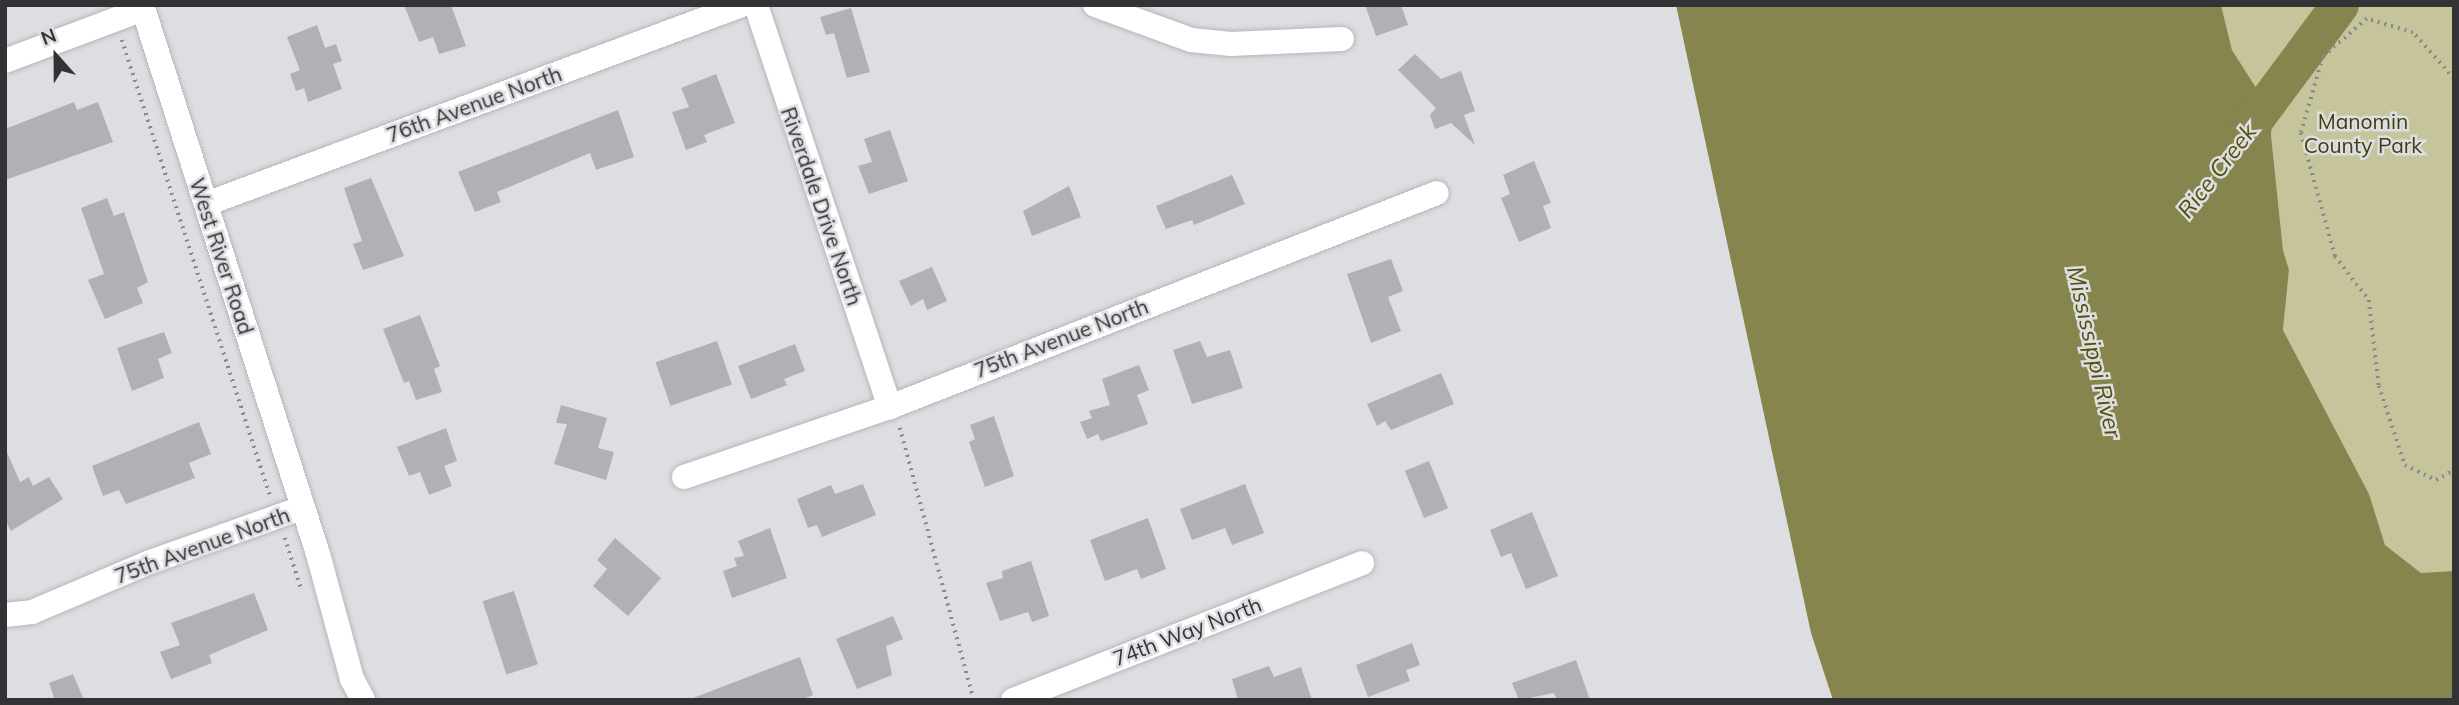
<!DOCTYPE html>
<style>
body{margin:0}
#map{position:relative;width:2459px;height:705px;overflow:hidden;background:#dcdee1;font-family:Mulish,sans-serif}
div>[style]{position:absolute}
.green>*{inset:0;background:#c5c49b}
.water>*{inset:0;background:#86854d}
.river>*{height:38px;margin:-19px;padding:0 19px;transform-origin:19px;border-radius:19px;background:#86854d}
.building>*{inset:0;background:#afb1b4;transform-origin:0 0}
.path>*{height:3.5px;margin-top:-1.75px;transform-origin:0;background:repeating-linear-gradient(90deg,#898a8d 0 2px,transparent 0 7px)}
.roads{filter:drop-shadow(0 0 2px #b5b7ba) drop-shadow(0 0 2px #b5b7ba)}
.street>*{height:24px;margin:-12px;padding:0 12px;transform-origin:12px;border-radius:12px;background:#fff}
span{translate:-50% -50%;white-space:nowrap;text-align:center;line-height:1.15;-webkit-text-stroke:5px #dcdee1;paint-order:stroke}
.street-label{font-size:21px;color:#323335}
.park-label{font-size:21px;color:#403e10}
.water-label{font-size:23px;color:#524f08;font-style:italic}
.frame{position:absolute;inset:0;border:7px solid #323335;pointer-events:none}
.north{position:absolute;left:21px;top:21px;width:70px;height:70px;-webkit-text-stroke:5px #dcdee1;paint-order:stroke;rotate:339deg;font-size:19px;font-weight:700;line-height:28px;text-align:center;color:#323335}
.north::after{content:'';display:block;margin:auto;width:24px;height:32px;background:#323335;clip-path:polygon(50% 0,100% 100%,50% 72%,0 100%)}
</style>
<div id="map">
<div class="green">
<div style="clip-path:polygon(2221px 5px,2454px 5px,2452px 572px,2421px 573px,2385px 545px,2369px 494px,2283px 330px,2289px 270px,2283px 250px,2271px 135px,2274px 102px,2260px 94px,2232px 50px)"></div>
</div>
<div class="water">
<div style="clip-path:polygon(1676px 5px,2221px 5px,2232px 50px,2260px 94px,2274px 102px,2271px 135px,2283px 250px,2289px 270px,2283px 330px,2369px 494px,2385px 545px,2421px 573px,2454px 571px,2454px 700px,1833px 700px,1811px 633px)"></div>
</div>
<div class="river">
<div style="left:2239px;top:141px;width:169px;rotate:-53.4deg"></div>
</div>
<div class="building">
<div style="clip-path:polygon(404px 5px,451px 5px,466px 46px,439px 54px,433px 37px,419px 42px)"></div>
<div style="clip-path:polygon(1365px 5px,1401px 5px,1408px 25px,1376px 36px)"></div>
<div style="clip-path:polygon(851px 8px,870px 72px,847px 78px,834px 33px,826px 35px,820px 17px)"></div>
<div style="clip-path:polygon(317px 25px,325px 48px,336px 44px,342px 61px,333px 64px,342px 89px,308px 102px,304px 88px,296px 91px,290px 74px,300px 70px,287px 37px)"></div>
<div style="clip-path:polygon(1415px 54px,1441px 79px,1461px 71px,1475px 111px,1464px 115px,1475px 145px,1451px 123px,1435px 129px,1430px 115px,1436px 108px,1398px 70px)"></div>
<div style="clip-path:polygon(716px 74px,735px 123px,704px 135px,707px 142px,686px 150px,672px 112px,689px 107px,681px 88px)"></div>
<div style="clip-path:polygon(74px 102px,77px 110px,98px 102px,113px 142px,5px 180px,5px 129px)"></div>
<div style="clip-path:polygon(618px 110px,634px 157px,596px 170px,590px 153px,497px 192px,501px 202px,475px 212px,458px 172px)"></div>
<div style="clip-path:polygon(890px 130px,908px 181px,869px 194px,858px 166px,872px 162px,864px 139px)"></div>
<div style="clip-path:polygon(1534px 161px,1551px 203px,1543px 206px,1551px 228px,1519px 242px,1501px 198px,1510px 194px,1503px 175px)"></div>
<div style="clip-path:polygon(1232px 175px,1245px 204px,1194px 225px,1192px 220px,1166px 229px,1156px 206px)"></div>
<div style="clip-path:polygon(371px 178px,404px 256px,363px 270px,353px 244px,362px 241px,344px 188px)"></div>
<div style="clip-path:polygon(1069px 186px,1081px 217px,1032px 236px,1023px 211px)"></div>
<div style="clip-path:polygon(107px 198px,114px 216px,124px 212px,148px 282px,137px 288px,143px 303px,105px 319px,88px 280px,104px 274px,81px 208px)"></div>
<div style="clip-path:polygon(1391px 259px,1403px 291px,1388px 297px,1401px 331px,1371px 343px,1347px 274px)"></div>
<div style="clip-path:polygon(932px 267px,947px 301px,927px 310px,923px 299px,911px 306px,899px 281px)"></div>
<div style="clip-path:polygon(420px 315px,440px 366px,434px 369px,442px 392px,416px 400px,409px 381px,404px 383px,383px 329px)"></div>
<div style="clip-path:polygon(164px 332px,172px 353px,158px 359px,164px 378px,132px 391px,117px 348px)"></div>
<div style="left:717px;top:341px;width:46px;height:65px;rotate:71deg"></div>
<div style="clip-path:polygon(1200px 341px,1207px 357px,1230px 350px,1243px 388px,1192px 404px,1173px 350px)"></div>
<div style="clip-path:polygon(795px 344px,805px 371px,784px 379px,787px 385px,751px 399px,738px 366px)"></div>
<div style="clip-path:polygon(1139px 365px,1149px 390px,1137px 395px,1148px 424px,1101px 441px,1098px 434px,1087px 439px,1080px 422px,1092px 418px,1089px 411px,1110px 405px,1102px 379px)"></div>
<div style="clip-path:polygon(1441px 373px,1454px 404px,1391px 430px,1385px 421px,1377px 426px,1367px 404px)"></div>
<div style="clip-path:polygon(561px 405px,607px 418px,598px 448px,614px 452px,606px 480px,554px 464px,567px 424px,556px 423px)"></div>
<div style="clip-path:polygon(994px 416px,1014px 476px,985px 487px,969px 442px,975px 439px,970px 425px)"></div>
<div style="clip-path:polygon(199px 422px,211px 454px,189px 463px,195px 478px,126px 504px,119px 490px,103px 496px,92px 466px)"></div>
<div style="clip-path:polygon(446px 428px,457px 461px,444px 466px,452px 486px,429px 495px,420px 472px,409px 476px,397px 447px)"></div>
<div style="clip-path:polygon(5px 448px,20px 482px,29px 477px,33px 486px,49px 477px,63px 499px,11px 531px,5px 520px)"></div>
<div style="left:1429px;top:461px;width:51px;height:26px;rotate:68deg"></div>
<div style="clip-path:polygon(863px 484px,876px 515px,822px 537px,817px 525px,808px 528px,797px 499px,831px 485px,835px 494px)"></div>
<div style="clip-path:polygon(1245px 484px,1264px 533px,1232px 545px,1225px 528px,1192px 540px,1180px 509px)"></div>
<div style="clip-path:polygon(1532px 512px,1558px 576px,1526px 589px,1511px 553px,1501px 557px,1490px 530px)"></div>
<div style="clip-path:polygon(1148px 518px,1166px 569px,1141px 579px,1137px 569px,1105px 581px,1090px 540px)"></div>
<div style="clip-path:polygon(770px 528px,787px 578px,732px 598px,723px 571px,737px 566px,734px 558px,744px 556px,738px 541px)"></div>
<div style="clip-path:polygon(615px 538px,661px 578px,628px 616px,593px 586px,607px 569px,597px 560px)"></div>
<div style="clip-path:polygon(1031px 561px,1049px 616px,1032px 622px,1028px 612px,1000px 621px,986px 583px,1003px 578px,1002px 571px)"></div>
<div style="left:514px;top:591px;width:77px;height:33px;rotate:72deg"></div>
<div style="clip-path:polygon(254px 593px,268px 630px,209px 655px,212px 663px,171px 679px,160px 652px,180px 645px,171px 623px)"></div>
<div style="clip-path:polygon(893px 616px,903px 639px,886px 646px,892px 675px,857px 689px,836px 639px)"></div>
<div style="clip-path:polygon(1412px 643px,1420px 665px,1406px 670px,1410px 681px,1368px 697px,1356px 665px)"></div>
<div style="clip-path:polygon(800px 657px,813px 695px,800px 700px,688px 700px)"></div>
<div style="clip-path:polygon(1576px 660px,1590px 700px,1557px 700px,1554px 693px,1519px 700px,1512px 683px)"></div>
<div style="clip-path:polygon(1269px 666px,1274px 677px,1301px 667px,1312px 700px,1238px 700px,1232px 679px)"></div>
<div style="clip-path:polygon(73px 674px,84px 700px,55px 700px,49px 683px)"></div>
</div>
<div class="path">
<div style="left:122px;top:40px;width:478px;rotate:72deg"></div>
<div style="left:2454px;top:79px;width:62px;rotate:-131.7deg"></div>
<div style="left:2413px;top:33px;width:48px;rotate:-163.1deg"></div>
<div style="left:2367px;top:19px;width:58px;rotate:139.2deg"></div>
<div style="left:2323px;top:57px;width:79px;rotate:106.1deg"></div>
<div style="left:2301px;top:133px;width:128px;rotate:74.5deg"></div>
<div style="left:2335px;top:256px;width:56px;rotate:52.3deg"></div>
<div style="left:2369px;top:300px;width:87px;rotate:83.4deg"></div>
<div style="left:2379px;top:386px;width:83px;rotate:71.8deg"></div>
<div style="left:2405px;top:465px;width:34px;rotate:26deg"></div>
<div style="left:2436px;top:480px;width:21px;rotate:-29deg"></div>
<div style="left:900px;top:428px;width:282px;rotate:74.8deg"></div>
<div style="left:285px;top:538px;width:52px;rotate:72.3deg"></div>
</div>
<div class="roads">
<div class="street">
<div style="left:142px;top:5px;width:577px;rotate:72.23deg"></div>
<div style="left:318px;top:554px;width:130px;rotate:74.8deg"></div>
<div style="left:352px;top:679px;width:24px;rotate:62deg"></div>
<div style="left:756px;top:5px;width:424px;rotate:71.6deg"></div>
<div style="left:1095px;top:5px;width:102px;rotate:20deg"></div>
<div style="left:1191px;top:40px;width:40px;rotate:5.7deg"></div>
<div style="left:1231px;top:44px;width:111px;rotate:-2.6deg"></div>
<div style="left:5px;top:61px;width:147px;rotate:-20.6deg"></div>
<div style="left:206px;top:204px;width:572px;rotate:-20.37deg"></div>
<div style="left:684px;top:477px;width:218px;rotate:-18.8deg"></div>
<div style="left:890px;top:407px;width:587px;rotate:-21.37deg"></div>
<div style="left:5px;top:615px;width:27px;rotate:-6deg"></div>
<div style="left:32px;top:612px;width:128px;rotate:-23deg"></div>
<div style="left:150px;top:562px;width:161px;rotate:-19.6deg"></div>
<div style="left:1013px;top:700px;width:375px;rotate:-21.4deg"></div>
</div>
</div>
<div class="street-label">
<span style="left:474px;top:104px;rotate:-20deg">76th Avenue North</span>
<span style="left:822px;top:206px;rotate:71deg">Riverdale Drive North</span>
<span style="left:222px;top:256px;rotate:72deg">West River Road</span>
<span style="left:1061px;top:338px;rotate:-21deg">75th Avenue North</span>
<span style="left:202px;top:545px;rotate:-20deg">75th Avenue North</span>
<span style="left:1187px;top:631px;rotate:-21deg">74th Way North</span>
</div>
<div class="park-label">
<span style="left:2363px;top:133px">Manomin<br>County Park</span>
</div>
<div class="water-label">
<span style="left:2217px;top:171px;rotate:-52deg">Rice Creek</span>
<span style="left:2094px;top:352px;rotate:77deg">Mississippi River</span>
</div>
<div class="frame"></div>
<div class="north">N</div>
</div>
